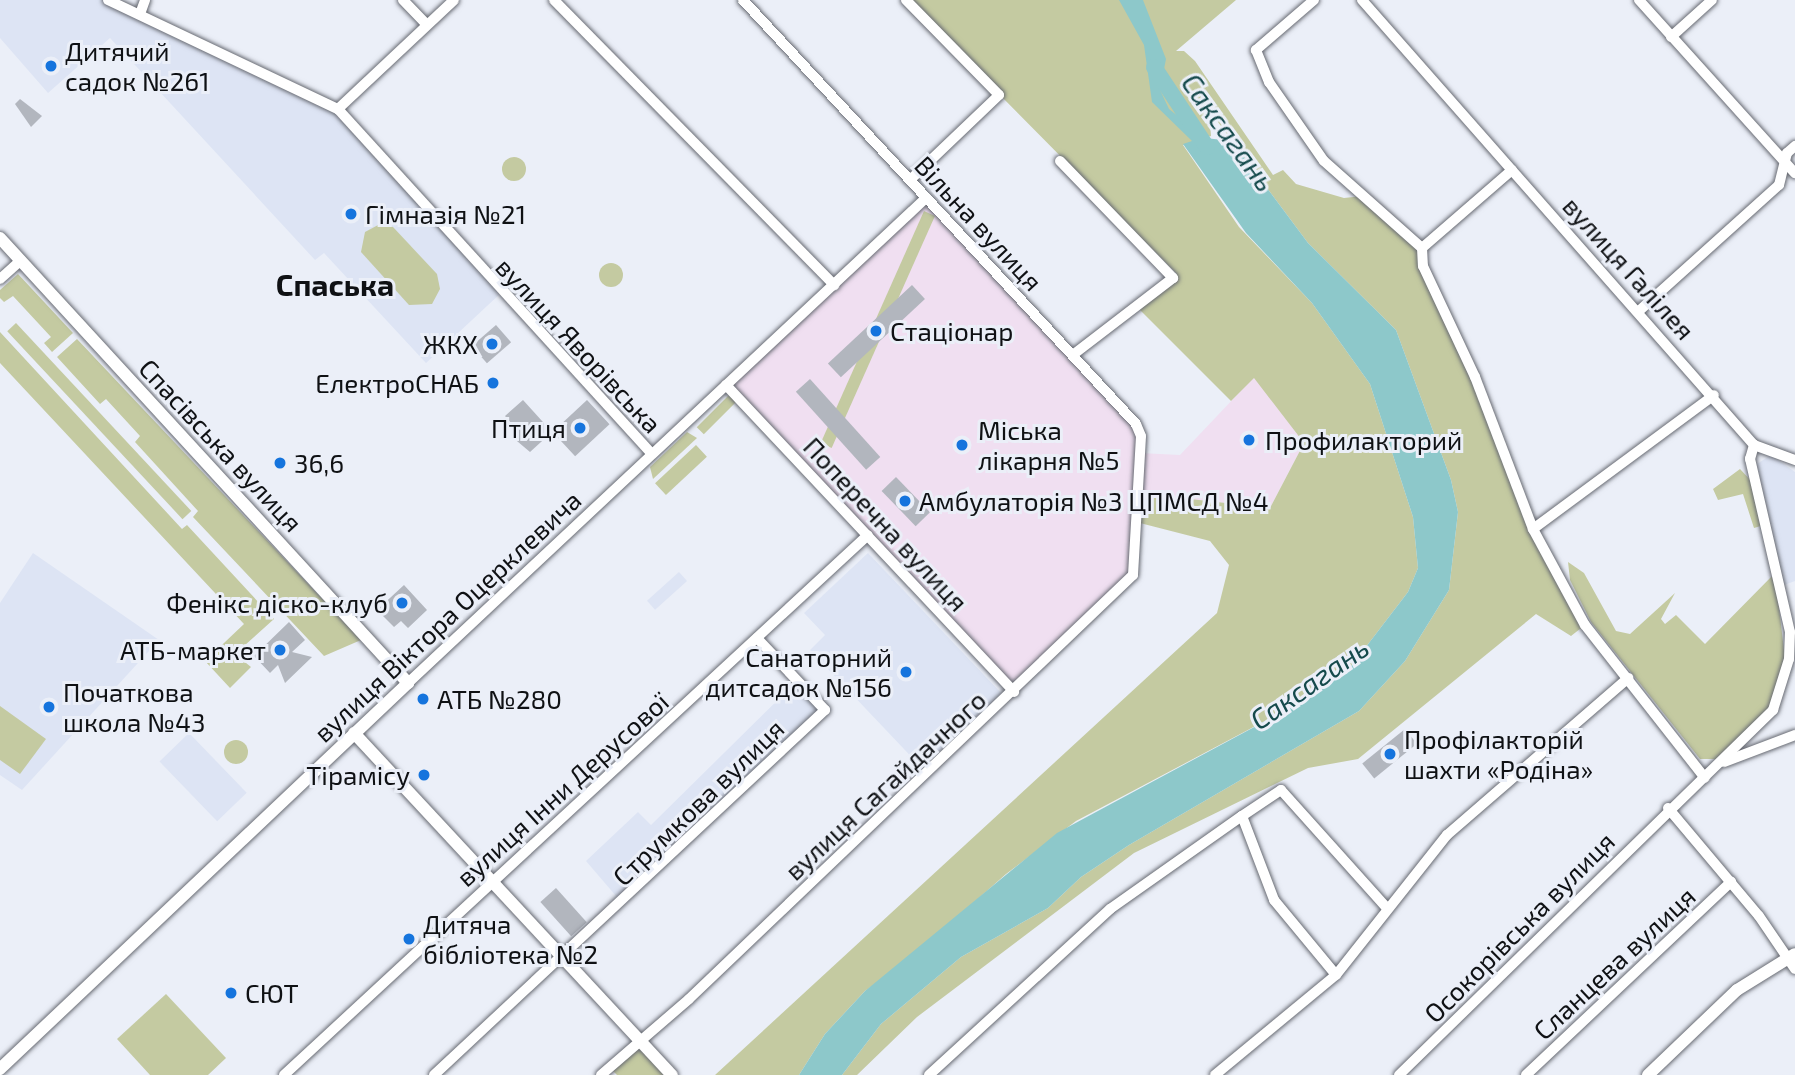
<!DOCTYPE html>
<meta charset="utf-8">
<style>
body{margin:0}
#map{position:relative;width:1795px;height:1075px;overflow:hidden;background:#ebeff8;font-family:"Exo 2",sans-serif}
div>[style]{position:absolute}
.built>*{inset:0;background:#dde4f4;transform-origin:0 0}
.medical>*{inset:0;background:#f0dff1}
.green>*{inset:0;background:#c4caa1;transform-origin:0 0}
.round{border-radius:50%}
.water>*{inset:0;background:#8dc8ca}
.river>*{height:16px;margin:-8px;padding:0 8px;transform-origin:8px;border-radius:8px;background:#8dc8ca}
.building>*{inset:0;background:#b2b6be;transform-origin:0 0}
.roads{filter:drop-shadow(0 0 2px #676a72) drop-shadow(0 0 2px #676a72)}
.minor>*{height:10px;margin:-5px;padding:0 5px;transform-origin:5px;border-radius:5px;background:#fff}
.tertiary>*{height:12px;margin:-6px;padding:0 6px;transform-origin:6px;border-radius:6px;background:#fff}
.dots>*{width:19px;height:19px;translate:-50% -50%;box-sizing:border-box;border:4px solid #ebeff8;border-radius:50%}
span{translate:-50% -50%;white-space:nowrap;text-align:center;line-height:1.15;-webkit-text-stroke:6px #ebeff8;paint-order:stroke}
.poi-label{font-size:26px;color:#0f1114}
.left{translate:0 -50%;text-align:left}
.right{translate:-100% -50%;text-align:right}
.street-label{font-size:26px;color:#0f1114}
.water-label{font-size:28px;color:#154a4c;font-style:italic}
.quarter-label{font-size:30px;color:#0f1114;font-weight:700}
</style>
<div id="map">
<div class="built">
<div style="clip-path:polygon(0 0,108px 0,338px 109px,502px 292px,426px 363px,324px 253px,315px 260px,110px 38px,48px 93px,0 38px)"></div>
<div style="clip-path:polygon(1771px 455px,1795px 472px,1795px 581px,1784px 585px,1757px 464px)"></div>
<div style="clip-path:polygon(33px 553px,159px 640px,22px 790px,0 775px,0 603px)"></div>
<div style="clip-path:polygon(868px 553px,1002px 694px,922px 768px,810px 650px,825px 635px,804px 613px)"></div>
<div style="left:679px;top:572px;width:12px;height:43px;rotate:48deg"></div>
<div style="clip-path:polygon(797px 681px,825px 710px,622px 903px,586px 861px,638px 812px,651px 825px)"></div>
<div style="left:189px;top:733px;width:83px;height:41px;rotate:46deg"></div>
</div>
<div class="medical">
<div style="clip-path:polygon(926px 198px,1136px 424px,1140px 453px,1180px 455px,1254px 377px,1304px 443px,1270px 508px,1137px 493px,1133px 575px,1014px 692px,726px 385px)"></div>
</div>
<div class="green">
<div style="clip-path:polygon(906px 0,1236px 0,1176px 51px,1184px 51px,1195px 61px,1273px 175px,1283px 170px,1296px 184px,1344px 198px,1363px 196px,1415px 243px,1521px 501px,1585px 625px,1571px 636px,1536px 614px,1358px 759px,1308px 768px,1134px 853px,917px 1017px,857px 1075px,842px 1075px,881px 1024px,961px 957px,1048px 908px,1081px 877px,1129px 845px,1359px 711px,1405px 661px,1449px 590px,1458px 512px,1451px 480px,1396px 330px,1308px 243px,1209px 110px,1211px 136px,1183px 145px,1239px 227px,1312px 303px,1370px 384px,1413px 517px,1418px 568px,1408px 592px,1349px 669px,1297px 704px,1076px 821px,1006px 874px,911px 958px,865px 991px,825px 1034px,799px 1075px,715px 1075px,1217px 613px,1229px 565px,1210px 541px,1136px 522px,1137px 493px,1270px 508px,1304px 443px,1254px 378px,1231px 401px,1136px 306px,1177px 274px)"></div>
<div class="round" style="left:502px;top:157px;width:24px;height:24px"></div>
<div style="left:924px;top:211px;width:12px;height:254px;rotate:24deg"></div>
<div style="clip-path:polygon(380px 224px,393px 227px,437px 274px,440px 289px,432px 304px,409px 305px,361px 252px,365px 232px)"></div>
<div class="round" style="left:599px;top:263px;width:24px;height:24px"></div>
<div style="clip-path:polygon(18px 274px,73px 333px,52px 352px,44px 343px,51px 337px,13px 296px,4px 302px,0 298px,0 290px)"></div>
<div style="left:16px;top:323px;width:257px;height:12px;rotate:47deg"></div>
<div style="clip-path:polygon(0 332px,182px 529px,187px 525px,274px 619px,235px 654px,251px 667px,230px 688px,205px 661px,244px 624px,0 363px)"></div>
<div style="clip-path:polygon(77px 339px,361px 640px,324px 656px,193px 517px,198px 511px,135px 442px,140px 436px,106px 399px,100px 404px,57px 357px)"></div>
<div style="left:730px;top:394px;width:10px;height:47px;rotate:45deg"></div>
<div style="clip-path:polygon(687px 432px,697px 438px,653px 479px,650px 467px)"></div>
<div style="left:696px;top:445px;width:16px;height:56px;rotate:47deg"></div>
<div style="clip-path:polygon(1740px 469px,1754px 484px,1764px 525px,1754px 528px,1743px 494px,1718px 500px,1713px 489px)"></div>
<div style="clip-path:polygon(1568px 562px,1584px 573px,1616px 631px,1630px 634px,1675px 593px,1661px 619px,1665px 624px,1676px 615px,1705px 644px,1775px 573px,1785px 659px,1775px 702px,1718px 759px,1700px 759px,1591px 622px,1570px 580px)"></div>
<div style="clip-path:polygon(0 706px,46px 739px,20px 774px,0 760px)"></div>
<div class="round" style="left:224px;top:740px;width:24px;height:24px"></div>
<div style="clip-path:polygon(166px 994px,226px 1058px,208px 1075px,150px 1075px,117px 1039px)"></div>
<div style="clip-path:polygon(639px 1039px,672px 1075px,617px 1075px,609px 1067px)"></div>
</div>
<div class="water">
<div style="clip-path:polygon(1119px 0,1143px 0,1166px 59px,1160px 90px,1169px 109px,1205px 138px,1232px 141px,1308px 243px,1396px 330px,1451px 480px,1458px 512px,1449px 590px,1405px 661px,1359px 711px,1129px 845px,1081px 877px,1048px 908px,961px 957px,881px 1024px,842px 1075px,799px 1075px,825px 1034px,865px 991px,1057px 833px,1297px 704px,1349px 669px,1408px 592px,1418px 568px,1413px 517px,1370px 384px,1312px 303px,1246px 233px,1183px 144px,1192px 141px,1152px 102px,1144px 45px)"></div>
</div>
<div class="river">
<div style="left:1154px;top:67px;width:96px;rotate:56.5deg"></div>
</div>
<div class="building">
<div style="clip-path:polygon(20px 99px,42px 116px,31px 127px,15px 104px)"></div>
<div style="left:912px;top:285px;width:19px;height:115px;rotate:47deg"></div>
<div style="left:496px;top:325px;width:23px;height:32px;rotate:49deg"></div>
<div style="left:810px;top:379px;width:105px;height:19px;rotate:48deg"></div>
<div style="clip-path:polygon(523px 400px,552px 432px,530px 452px,511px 436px,517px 430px,505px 416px)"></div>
<div style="left:587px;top:400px;width:33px;height:47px;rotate:47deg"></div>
<div style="left:896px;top:477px;width:49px;height:20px;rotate:46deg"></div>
<div style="clip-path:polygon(404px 585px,427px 610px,408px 628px,401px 621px,394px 627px,377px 610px)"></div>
<div style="clip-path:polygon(289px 622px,305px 640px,292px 652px,312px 657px,285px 683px,278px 665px,270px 673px,254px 656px)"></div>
<div style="left:1405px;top:729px;width:19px;height:55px;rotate:51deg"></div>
<div style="left:556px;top:888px;width:46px;height:21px;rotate:48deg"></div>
</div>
<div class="roads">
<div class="minor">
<div style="left:108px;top:0;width:255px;rotate:25.4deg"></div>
<div style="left:338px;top:109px;width:466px;rotate:47.7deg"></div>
<div style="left:403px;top:0;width:33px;rotate:46deg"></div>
<div style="left:554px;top:0;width:400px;rotate:45.5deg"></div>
<div style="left:906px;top:0;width:133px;rotate:45.6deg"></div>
<div style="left:999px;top:95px;width:123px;rotate:136.3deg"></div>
<div style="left:1314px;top:0;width:77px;rotate:139.2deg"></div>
<div style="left:1256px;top:50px;width:35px;rotate:68deg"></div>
<div style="left:1269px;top:82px;width:96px;rotate:55.2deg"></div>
<div style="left:1324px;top:161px;width:131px;rotate:41.6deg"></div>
<div style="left:1362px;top:0;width:593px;rotate:48.62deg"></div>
<div style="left:1639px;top:0;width:233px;rotate:48deg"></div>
<div style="left:140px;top:14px;width:15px;rotate:-70deg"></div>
<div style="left:1671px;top:37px;width:55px;rotate:-42.1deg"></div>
<div style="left:338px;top:109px;width:159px;rotate:-43.2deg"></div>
<div style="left:1060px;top:161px;width:163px;rotate:46deg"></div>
<div style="left:1173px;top:278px;width:125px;rotate:142.5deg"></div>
<div style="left:1422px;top:248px;width:18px;rotate:87deg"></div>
<div style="left:1423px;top:266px;width:123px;rotate:64.9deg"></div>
<div style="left:1475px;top:377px;width:163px;rotate:69.1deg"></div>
<div style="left:1533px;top:529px;width:109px;rotate:61.6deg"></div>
<div style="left:1585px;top:625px;width:194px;rotate:51.9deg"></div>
<div style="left:1422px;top:248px;width:119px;rotate:-40.9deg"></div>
<div style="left:0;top:279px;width:28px;rotate:-42deg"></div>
<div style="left:1640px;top:310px;width:187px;rotate:-42deg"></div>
<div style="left:1779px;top:185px;width:33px;rotate:-76deg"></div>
<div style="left:1787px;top:153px;width:11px;rotate:-41deg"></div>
<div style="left:726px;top:385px;width:421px;rotate:46.8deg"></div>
<div style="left:1754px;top:445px;width:44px;rotate:20.1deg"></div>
<div style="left:1533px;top:529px;width:225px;rotate:-36.5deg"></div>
<div style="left:408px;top:683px;width:710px;rotate:-43.12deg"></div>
<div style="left:1724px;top:762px;width:76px;rotate:-20.8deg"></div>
<div style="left:1668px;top:808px;width:141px;rotate:49.9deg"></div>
<div style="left:1759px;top:916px;width:64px;rotate:55.8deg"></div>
<div style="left:1242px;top:816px;width:47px;rotate:-33.7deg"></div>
<div style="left:1281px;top:790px;width:157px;rotate:48.1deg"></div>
<div style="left:284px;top:1075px;width:795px;rotate:-42.76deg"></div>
<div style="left:434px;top:1075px;width:535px;rotate:-43.03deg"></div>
<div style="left:825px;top:710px;width:99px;rotate:-133.4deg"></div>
<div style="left:601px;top:1075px;width:116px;rotate:-40.8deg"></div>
<div style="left:689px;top:999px;width:614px;rotate:-43.68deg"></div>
<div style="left:1133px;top:575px;width:139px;rotate:-86.7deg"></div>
<div style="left:1141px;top:436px;width:13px;rotate:-113deg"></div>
<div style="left:1136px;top:424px;width:578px;rotate:-132.83deg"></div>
<div style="left:929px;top:1075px;width:246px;rotate:-42.5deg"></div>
<div style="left:1110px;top:909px;width:161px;rotate:-35.2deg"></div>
<div style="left:1242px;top:816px;width:90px;rotate:69.1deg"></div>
<div style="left:1274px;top:900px;width:97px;rotate:50.4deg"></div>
<div style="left:1336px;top:975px;width:179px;rotate:-51.6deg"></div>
<div style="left:1447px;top:835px;width:240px;rotate:-40.9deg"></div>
<div style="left:1215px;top:1075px;width:157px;rotate:-39.6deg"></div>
<div style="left:1399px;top:1075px;width:523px;rotate:-44.3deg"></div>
<div style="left:1773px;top:710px;width:53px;rotate:-72.6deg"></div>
<div style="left:1789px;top:659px;width:27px;rotate:-88deg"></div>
<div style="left:1790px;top:632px;width:178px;rotate:-103deg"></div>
<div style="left:1750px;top:459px;width:15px;rotate:-74deg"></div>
<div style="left:1526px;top:1075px;width:282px;rotate:-43.3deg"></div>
</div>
<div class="tertiary">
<div style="left:0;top:238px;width:604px;rotate:47.48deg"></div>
<div style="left:408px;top:683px;width:562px;rotate:136.59deg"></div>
<div style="left:354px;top:733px;width:467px;rotate:47.1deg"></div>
<div style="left:1648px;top:1075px;width:123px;rotate:-43.7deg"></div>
<div style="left:1737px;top:990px;width:68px;rotate:-31.8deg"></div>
</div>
</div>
<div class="dots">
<div style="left:51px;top:66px;background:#1574dd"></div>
<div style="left:351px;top:214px;background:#1574dd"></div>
<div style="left:876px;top:331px;background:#1574dd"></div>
<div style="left:492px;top:344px;background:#1574dd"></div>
<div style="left:493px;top:383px;background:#1574dd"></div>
<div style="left:580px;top:428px;background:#1574dd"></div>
<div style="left:1249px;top:440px;background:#1574dd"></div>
<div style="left:962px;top:445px;background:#1574dd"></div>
<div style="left:280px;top:463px;background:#1574dd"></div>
<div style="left:905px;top:501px;background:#1574dd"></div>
<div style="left:402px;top:603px;background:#1574dd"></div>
<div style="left:280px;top:650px;background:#1574dd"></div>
<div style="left:906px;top:672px;background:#1574dd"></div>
<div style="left:423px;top:699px;background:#1574dd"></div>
<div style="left:49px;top:707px;background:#1574dd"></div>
<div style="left:1390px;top:754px;background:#1574dd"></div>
<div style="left:424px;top:775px;background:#1574dd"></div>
<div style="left:409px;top:939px;background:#1574dd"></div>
<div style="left:231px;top:993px;background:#1574dd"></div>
</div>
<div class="poi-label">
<span class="left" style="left:65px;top:66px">Дитячий<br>садок №261</span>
<span class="left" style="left:365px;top:214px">Гімназія №21</span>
<span class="left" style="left:890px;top:331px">Стаціонар</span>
<span class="right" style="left:478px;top:344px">ЖКХ</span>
<span class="right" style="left:479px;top:383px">ЕлектроСНАБ</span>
<span class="right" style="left:566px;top:428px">Птиця</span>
<span class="left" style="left:978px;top:445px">Міська<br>лікарня №5</span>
<span class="left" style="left:1265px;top:440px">Профилакторий</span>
<span class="left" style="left:294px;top:463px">36,6</span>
<span class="left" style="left:919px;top:501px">Амбулаторія №3 ЦПМСД №4</span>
<span class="right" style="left:388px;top:603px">Фенікс діско-клуб</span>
<span class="right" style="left:266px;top:650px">АТБ-маркет</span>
<span class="right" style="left:892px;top:672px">Санаторний<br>дитсадок №156</span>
<span class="left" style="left:63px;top:707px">Початкова<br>школа №43</span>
<span class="left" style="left:437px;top:699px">АТБ №280</span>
<span class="left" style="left:1404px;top:754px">Профілакторій<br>шахти «Родіна»</span>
<span class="right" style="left:410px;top:775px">Тірамісу</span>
<span class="left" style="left:423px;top:939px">Дитяча<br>бібліотека №2</span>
<span class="left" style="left:245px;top:993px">СЮТ</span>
</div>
<div class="street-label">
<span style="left:979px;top:223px;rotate:47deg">Вільна вулиця</span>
<span style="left:1629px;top:268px;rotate:48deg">вулиця Галілея</span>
<span style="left:579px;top:345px;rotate:47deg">вулиця Яворівська</span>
<span style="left:221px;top:445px;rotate:47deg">Спасівська вулиця</span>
<span style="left:886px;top:524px;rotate:47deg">Поперечна вулиця</span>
<span style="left:447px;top:616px;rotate:-43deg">вулиця Віктора Оцерклевича</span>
<span style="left:885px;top:785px;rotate:-43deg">вулиця Сагайдачного</span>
<span style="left:562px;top:789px;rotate:-42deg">вулиця Інни Дерусової</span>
<span style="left:698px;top:802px;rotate:-44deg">Струмкова вулиця</span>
<span style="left:1519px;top:927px;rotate:-45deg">Осокорівська вулиця</span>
<span style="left:1614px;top:963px;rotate:-43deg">Сланцева вулиця</span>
</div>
<div class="water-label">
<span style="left:1229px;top:132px;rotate:54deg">Саксагань</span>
<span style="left:1309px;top:683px;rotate:-35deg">Саксагань</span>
</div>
<div class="quarter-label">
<span style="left:335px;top:284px">Спаська</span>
</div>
</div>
